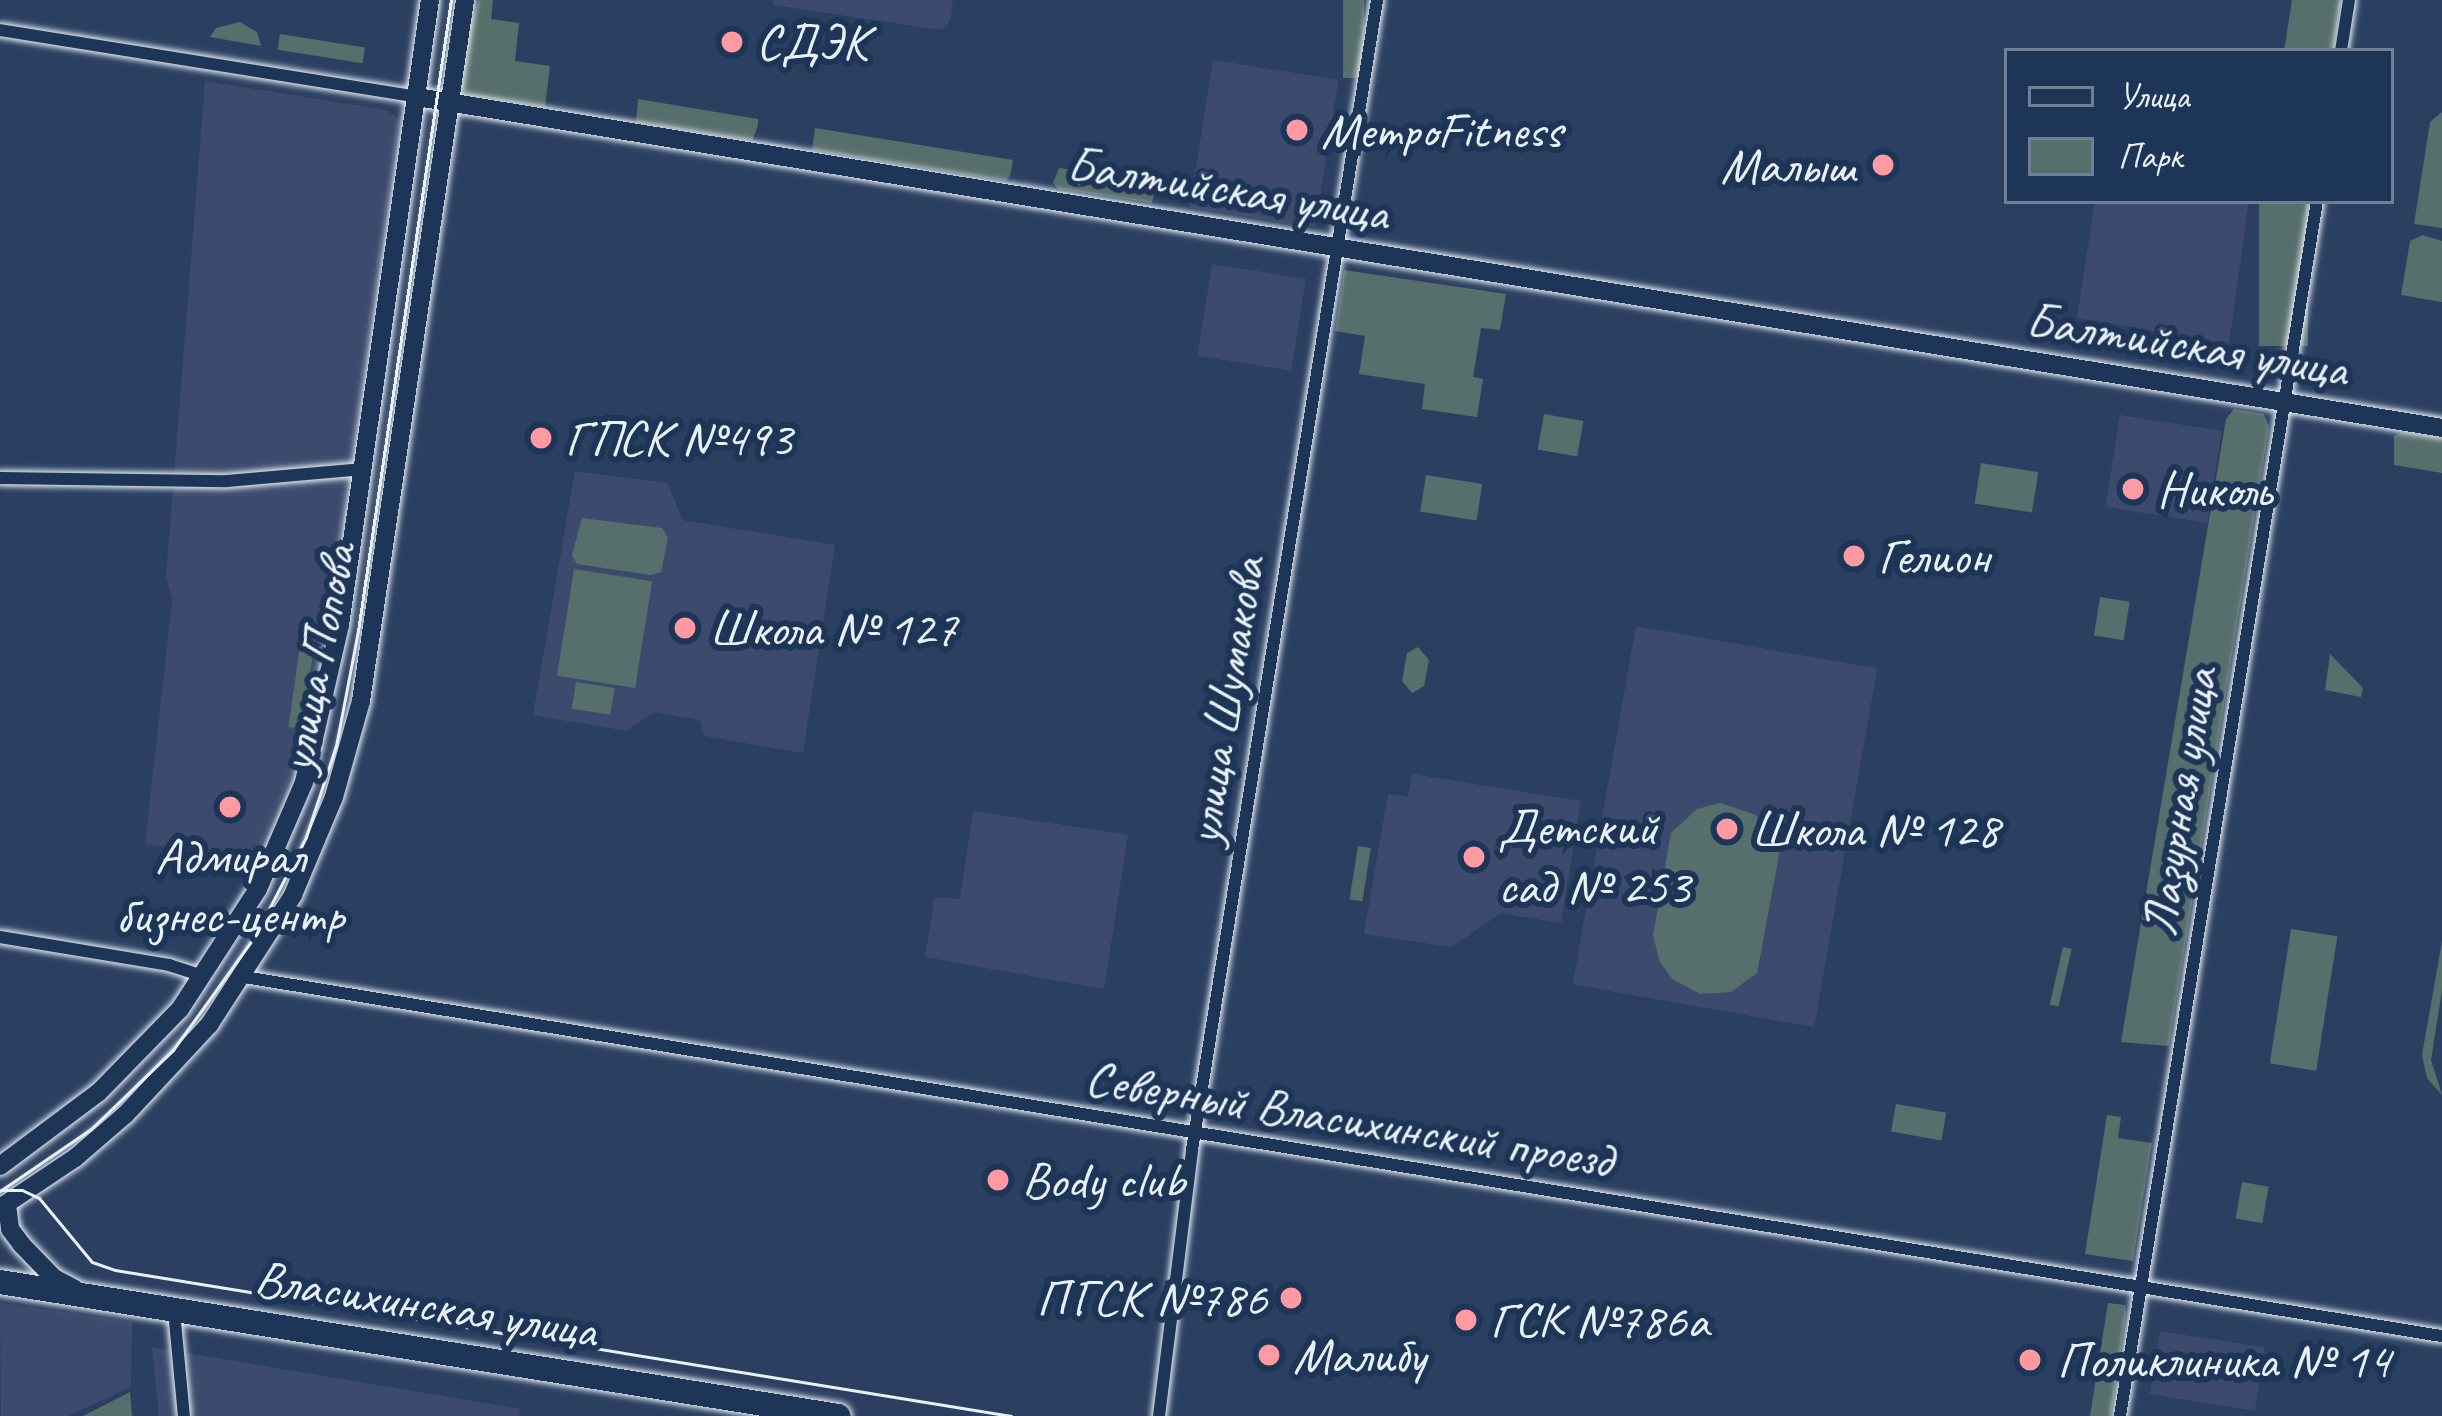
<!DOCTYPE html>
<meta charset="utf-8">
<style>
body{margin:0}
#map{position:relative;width:2442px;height:1416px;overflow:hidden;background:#2b3f61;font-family:Caveat,sans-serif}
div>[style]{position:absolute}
.built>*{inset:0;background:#3c4b6d;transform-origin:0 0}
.green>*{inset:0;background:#576f6c;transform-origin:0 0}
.roads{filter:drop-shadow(0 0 3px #e8f1f8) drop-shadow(0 0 3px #e8f1f8)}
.street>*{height:12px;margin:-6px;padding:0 6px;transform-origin:6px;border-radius:6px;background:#1d3557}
.secondary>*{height:18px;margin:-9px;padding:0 9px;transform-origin:9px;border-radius:9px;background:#1d3557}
.highway>*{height:24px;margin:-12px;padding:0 12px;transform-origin:12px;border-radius:12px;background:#1d3557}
.tram>*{height:3px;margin:-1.5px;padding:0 1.5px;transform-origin:1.5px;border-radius:1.5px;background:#e8f1f8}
.dots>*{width:33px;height:33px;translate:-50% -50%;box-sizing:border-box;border:6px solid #1d3557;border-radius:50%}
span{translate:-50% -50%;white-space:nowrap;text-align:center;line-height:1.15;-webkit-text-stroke:12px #1d3557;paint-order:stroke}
.poi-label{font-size:51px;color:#e8f1f8}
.left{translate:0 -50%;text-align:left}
.right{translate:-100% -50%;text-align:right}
.street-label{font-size:51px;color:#e8f1f8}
.legend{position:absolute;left:2004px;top:48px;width:390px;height:156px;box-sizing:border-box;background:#1d3557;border:3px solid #6e8097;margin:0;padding:15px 21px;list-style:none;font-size:36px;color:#e8f1f8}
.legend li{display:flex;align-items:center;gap:24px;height:60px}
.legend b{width:60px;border:3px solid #6e8097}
</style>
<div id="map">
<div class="built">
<div style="clip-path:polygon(774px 0,953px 0,950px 21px,941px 30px,773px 5px)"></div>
<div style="left:1213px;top:60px;width:127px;height:149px;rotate:9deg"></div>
<div style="clip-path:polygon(205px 81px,387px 110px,399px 120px,329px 608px,293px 769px,254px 862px,145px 844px,172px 601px,166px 577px)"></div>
<div style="clip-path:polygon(2095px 201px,2249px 201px,2229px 344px,2077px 318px)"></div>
<div style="left:1212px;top:264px;width:95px;height:93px;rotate:9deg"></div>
<div style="left:2120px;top:415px;width:103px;height:93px;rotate:9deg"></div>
<div style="clip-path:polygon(575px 471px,668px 483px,682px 520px,835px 545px,803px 753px,704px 736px,700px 720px,654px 712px,626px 731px,533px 715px)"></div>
<div style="left:1636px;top:626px;width:245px;height:364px;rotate:10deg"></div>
<div style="clip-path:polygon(1412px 774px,1581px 801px,1561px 923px,1501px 913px,1451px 947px,1364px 934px,1388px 794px,1408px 797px)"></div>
<div style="clip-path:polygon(973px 811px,1128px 835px,1104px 989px,925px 957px,935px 897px,960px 899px)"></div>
<div style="clip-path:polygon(0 1303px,132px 1322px,131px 1387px,68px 1416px,1px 1416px)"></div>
<div style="left:2160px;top:1331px;width:106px;height:64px;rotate:9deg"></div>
<div style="clip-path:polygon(152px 1347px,520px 1409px,519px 1416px,159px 1416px)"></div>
</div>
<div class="green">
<div style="clip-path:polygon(479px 0,493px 0,491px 19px,519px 23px,515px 61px,550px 66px,545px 107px,468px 95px,462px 88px,464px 43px)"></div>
<div style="left:1343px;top:0;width:21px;height:78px"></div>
<div style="clip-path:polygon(2292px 0,2341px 0,2333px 51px,2284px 51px)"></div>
<div style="clip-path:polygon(240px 22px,257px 32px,261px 46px,210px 37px,216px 28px)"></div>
<div style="left:280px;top:34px;width:86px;height:16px;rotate:9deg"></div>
<div style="clip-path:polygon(638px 99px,758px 119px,758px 125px,752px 141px,636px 122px)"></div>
<div style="clip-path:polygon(2442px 112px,2442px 228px,2414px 224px,2430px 122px)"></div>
<div style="clip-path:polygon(815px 128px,1013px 160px,1010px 176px,1006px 181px,812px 150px)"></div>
<div style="clip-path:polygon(1059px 168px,1156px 183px,1152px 203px,1058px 189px,1053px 183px)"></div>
<div style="left:2259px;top:201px;width:49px;height:145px"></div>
<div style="clip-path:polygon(2423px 235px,2442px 241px,2442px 302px,2401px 295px,2410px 241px)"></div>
<div style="clip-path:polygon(1344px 270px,1506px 294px,1500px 330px,1481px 328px,1473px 377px,1483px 379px,1477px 417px,1422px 409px,1425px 384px,1359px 374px,1365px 336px,1335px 331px)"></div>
<div style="clip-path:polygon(2234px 409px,2264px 414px,2269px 427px,2169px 1046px,2121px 1042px,2226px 419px)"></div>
<div style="left:1544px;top:414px;width:40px;height:36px;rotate:10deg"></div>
<div style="clip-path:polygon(2402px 432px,2442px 438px,2442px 473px,2394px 465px,2394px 436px)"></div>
<div style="left:1981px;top:463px;width:58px;height:41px;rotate:9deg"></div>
<div style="left:1426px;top:475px;width:57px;height:37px;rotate:9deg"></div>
<div style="clip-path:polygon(582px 518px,662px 528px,668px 538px,661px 572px,651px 575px,577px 564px,572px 555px)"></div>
<div style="left:574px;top:569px;width:79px;height:108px;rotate:9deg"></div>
<div style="left:2100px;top:597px;width:30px;height:39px;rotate:9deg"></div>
<div style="left:303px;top:624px;width:14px;height:104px;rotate:8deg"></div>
<div style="clip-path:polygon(1418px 647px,1429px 660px,1424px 686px,1412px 693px,1402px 681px,1407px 653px)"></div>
<div style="clip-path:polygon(2330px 654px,2363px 688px,2361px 697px,2325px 690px)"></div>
<div style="left:576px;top:682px;width:39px;height:27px;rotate:9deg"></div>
<div style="clip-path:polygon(1720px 803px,1756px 815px,1780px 850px,1757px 973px,1731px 992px,1700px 994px,1672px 979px,1660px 962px,1653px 936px,1671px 833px,1697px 809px)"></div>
<div style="left:1358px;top:846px;width:13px;height:54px;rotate:9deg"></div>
<div style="left:2291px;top:929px;width:47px;height:136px;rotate:9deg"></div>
<div style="clip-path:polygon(2442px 941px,2442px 990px,2431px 1060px,2442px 1095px,2427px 1078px,2422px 1055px)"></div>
<div style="left:2063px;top:947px;width:9px;height:59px;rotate:13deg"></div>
<div style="left:1896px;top:1104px;width:51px;height:28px;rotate:10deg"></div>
<div style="clip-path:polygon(2107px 1115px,2121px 1117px,2118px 1138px,2152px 1143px,2133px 1261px,2085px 1254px)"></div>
<div style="left:2242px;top:1182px;width:27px;height:37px;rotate:10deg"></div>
<div style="clip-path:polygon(2108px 1303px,2125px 1305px,2126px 1314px,2111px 1416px,2090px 1416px)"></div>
<div style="clip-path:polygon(130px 1392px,132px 1416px,83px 1416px)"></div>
</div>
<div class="roads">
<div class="street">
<div style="left:0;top:30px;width:422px;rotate:9.1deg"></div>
<div style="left:2341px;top:51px;width:52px;rotate:-81.1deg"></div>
<div style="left:0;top:478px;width:227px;rotate:0.8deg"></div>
<div style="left:227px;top:481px;width:137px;rotate:-5deg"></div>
<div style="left:0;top:937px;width:171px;rotate:9.4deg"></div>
<div style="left:169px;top:965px;width:36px;rotate:18deg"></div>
<div style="left:244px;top:977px;width:2227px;rotate:9.28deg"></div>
<div style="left:174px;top:1311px;width:105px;rotate:84.6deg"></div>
<div style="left:1159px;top:1416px;width:268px;rotate:-82.9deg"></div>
<div style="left:1192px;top:1150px;width:1165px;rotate:-80.86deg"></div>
<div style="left:2120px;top:1416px;width:1231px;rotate:-80.79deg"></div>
</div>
<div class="secondary">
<div style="left:417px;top:97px;width:2052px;rotate:9.28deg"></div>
<div style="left:0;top:1166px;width:124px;rotate:-36.8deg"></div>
<div style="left:99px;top:1092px;width:116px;rotate:-45.7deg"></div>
<div style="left:180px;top:1009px;width:143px;rotate:-57deg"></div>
<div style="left:258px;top:889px;width:116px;rotate:-66.7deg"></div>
<div style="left:304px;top:782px;width:161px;rotate:-77.1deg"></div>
<div style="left:340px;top:625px;width:631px;rotate:-81.81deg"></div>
<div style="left:7px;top:1204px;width:25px;rotate:83deg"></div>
<div style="left:10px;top:1229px;width:20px;rotate:53deg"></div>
<div style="left:22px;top:1245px;width:46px;rotate:45.9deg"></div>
<div style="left:54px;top:1278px;width:24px;rotate:28deg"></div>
<div style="left:0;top:1208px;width:90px;rotate:-33.7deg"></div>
<div style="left:75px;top:1158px;width:67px;rotate:-40.8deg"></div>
<div style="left:126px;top:1114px;width:122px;rotate:-47deg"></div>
<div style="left:209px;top:1025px;width:155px;rotate:-57.1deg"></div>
<div style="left:293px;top:895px;width:106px;rotate:-67.3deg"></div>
<div style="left:334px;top:797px;width:100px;rotate:-74.3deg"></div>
<div style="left:361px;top:701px;width:709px;rotate:-81.56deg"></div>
</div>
<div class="highway">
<div style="left:0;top:1282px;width:849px;rotate:9.08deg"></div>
</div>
</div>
<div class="tram">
<div style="left:1px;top:1190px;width:21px"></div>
<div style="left:22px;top:1190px;width:19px;rotate:25deg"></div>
<div style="left:39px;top:1198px;width:83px;rotate:50.4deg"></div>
<div style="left:92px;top:1262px;width:24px;rotate:19deg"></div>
<div style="left:115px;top:1270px;width:908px;rotate:9.25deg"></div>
<div style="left:0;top:1191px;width:110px;rotate:-34.3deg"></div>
<div style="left:91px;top:1129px;width:114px;rotate:-43.9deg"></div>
<div style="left:173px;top:1050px;width:140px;rotate:-54.3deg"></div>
<div style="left:255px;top:936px;width:111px;rotate:-62.7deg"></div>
<div style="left:306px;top:837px;width:96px;rotate:-71.8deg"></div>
<div style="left:336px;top:746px;width:117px;rotate:-79.2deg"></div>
<div style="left:358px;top:631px;width:638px;rotate:-81.62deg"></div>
</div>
<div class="dots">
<div style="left:732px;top:42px;background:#ff9aa2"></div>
<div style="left:1297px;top:130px;background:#ff9aa2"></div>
<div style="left:1883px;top:165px;background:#ff9aa2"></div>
<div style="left:541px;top:438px;background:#ff9aa2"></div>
<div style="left:2133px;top:489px;background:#ff9aa2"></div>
<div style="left:1854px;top:556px;background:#ff9aa2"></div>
<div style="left:685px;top:628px;background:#ff9aa2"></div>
<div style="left:230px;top:807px;background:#ff9aa2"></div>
<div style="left:1727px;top:829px;background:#ff9aa2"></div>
<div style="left:1474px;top:857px;background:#ff9aa2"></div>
<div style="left:998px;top:1180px;background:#ff9aa2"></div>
<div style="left:1291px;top:1298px;background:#ff9aa2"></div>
<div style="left:1466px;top:1320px;background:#ff9aa2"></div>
<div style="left:1269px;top:1355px;background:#ff9aa2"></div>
<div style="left:2030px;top:1360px;background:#ff9aa2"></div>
</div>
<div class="poi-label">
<span class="left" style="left:756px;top:42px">СДЭК</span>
<span class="left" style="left:1321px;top:130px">МетроFitness</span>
<span class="right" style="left:1856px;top:165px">Малыш</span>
<span class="left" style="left:565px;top:438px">ГПСК №493</span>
<span class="left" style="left:2157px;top:489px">Николь</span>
<span class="left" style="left:1878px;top:556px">Гелион</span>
<span class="left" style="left:709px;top:628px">Школа № 127</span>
<span class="left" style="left:1498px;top:857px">Детский<br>сад № 253</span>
<span class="left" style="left:1751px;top:829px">Школа № 128</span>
<span style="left:230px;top:886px">Адмирал<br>бизнес-центр</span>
<span class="left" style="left:1022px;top:1180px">Body club</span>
<span class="right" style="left:1267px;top:1298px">ПГСК №786</span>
<span class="left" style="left:1490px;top:1320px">ГСК №786а</span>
<span class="left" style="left:1293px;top:1355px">Малибу</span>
<span class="left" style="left:2057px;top:1360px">Поликлиника № 14</span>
</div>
<div class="street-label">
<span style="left:1228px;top:188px;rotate:9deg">Балтийская улица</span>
<span style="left:2187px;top:344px;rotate:9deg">Балтийская улица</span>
<span style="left:317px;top:658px;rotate:-79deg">улица Попова</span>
<span style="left:1225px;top:701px;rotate:-81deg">улица Шумакова</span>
<span style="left:2179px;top:802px;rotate:-81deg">Лазурная улица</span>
<span style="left:1349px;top:1119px;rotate:9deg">Северный Власихинский проезд</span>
<span style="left:426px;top:1304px;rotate:9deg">Власихинская улица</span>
</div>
<ul class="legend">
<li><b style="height:15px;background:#1d3557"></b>Улица</li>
<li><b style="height:33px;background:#576f6c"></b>Парк</li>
</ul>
</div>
